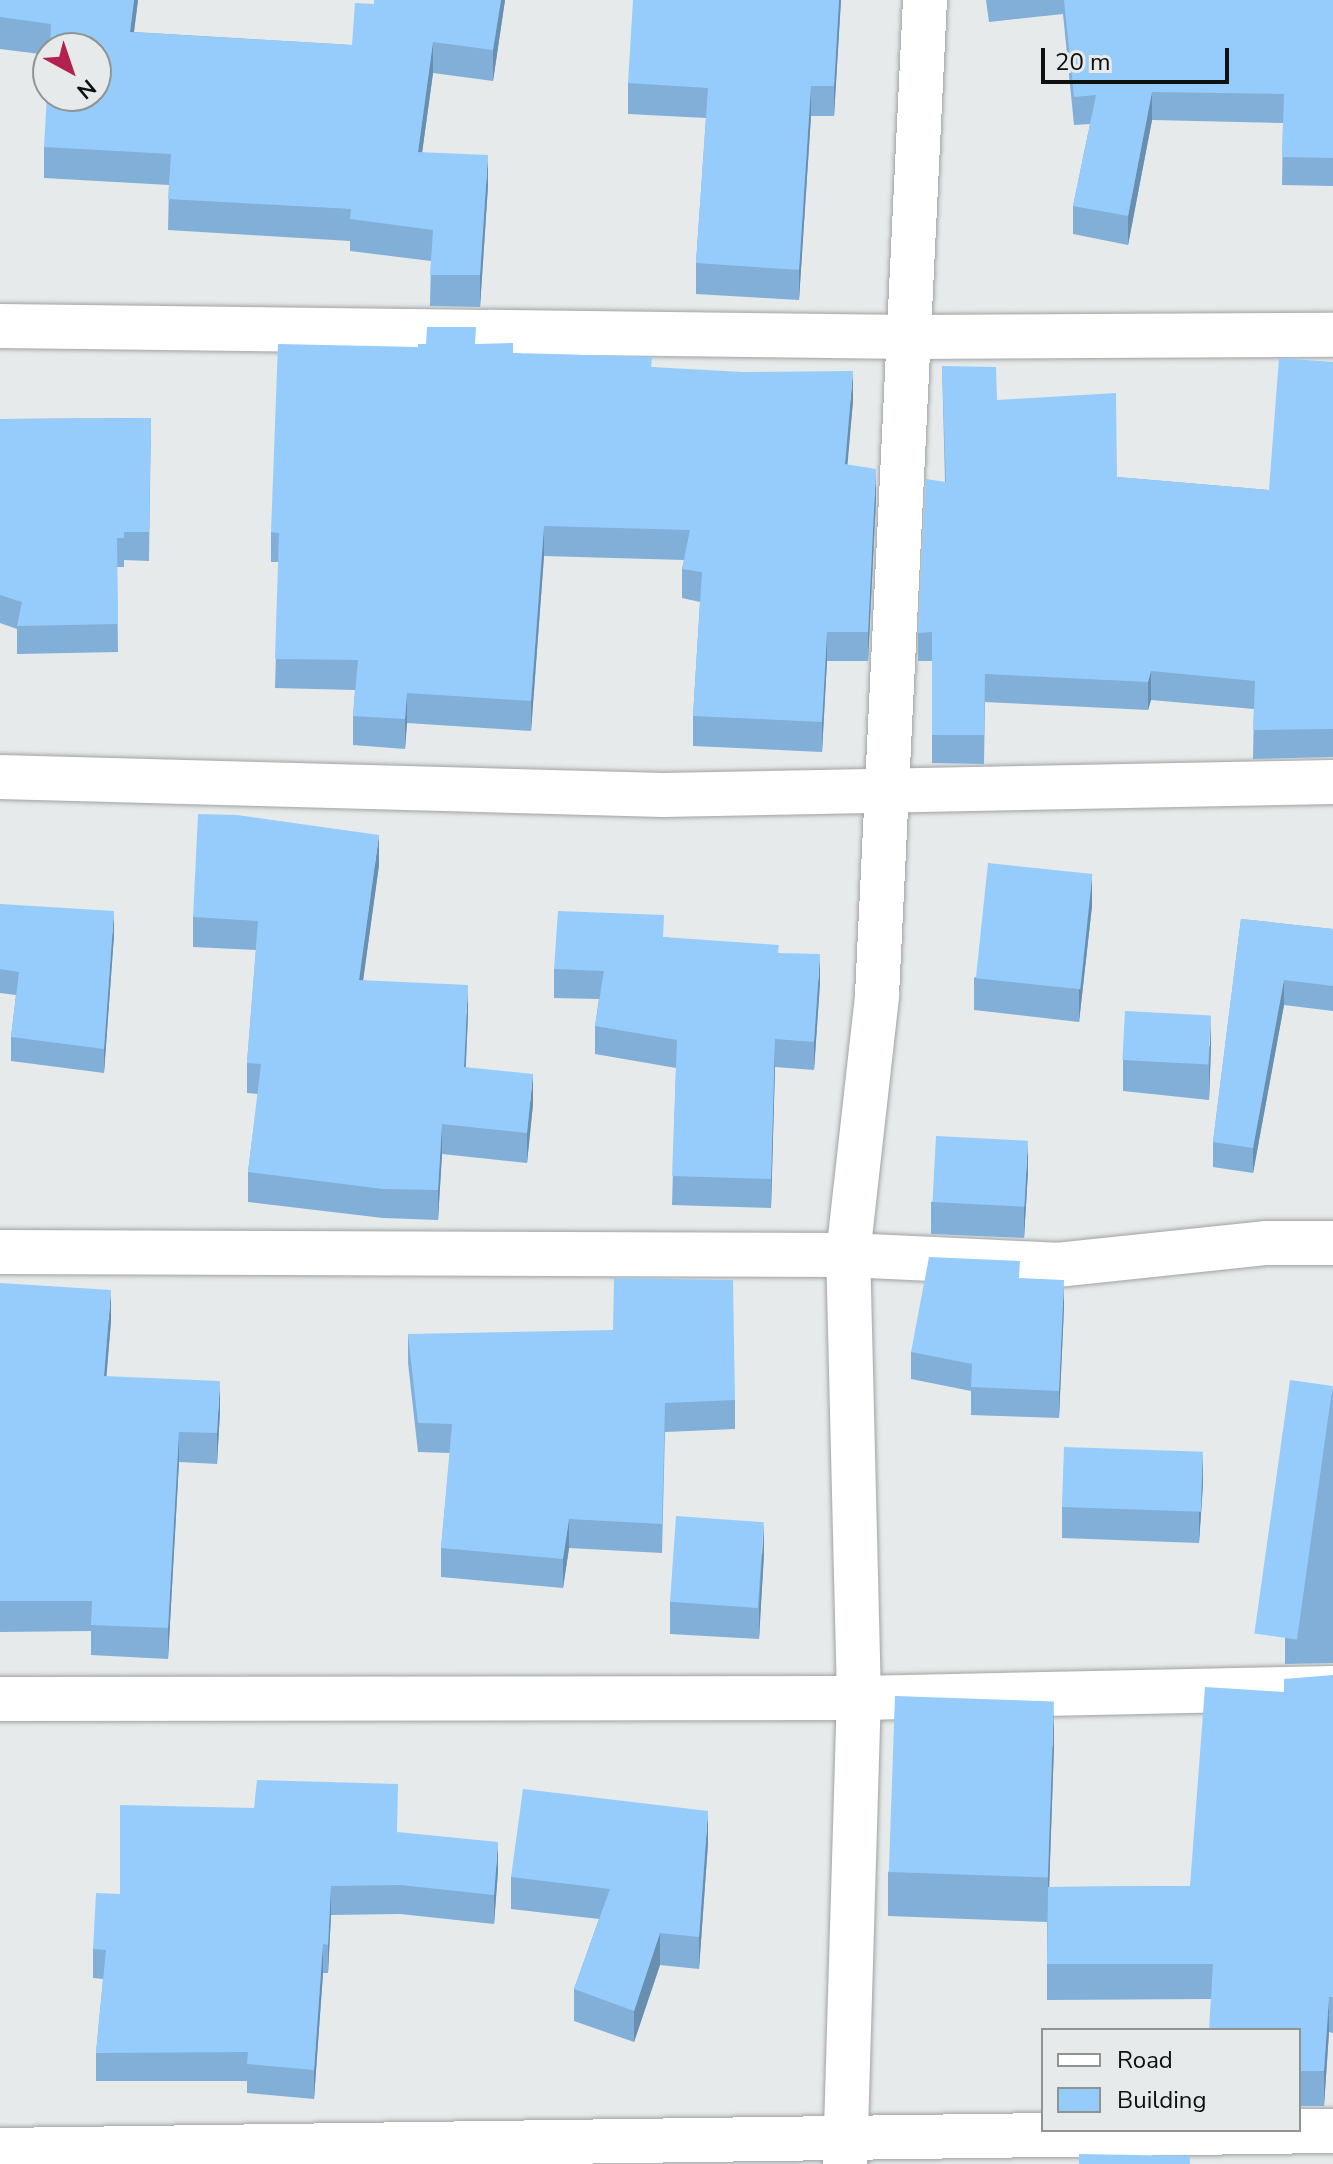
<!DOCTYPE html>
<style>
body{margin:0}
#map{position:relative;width:1333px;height:2164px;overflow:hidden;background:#e6eaeb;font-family:"Nunito Sans",sans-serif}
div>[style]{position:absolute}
.roads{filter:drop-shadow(0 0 2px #9fa3a4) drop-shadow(0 0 2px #9fa3a4)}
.minor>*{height:44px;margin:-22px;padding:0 22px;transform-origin:22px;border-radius:22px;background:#fff}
.wall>*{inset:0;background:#81afd8}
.shaded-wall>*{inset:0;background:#698fb0}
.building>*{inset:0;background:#96ccfb;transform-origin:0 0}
span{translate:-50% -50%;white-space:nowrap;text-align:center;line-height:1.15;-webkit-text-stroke:8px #e6eaeb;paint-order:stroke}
.legend{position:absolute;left:1041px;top:2028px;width:260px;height:104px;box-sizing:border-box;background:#e6eaeb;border:2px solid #909394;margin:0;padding:10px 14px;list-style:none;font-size:24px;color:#0f1111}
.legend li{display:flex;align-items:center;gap:16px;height:40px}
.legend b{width:40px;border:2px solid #909394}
.north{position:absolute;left:32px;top:32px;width:80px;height:80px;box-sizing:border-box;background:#e6eaeb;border:2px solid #909394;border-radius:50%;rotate:140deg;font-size:22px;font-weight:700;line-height:32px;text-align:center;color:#0f1111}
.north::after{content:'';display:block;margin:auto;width:28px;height:36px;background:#b3224f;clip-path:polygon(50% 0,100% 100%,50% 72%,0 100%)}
.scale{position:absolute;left:1041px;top:48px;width:188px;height:36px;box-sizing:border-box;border:4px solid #0f1111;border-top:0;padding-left:10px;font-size:24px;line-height:28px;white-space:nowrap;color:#0f1111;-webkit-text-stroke:6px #e6eaeb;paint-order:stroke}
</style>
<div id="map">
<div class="roads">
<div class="minor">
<div style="left:0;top:326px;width:910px;rotate:0.69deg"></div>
<div style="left:910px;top:337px;width:423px;rotate:-0.3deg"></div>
<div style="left:0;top:777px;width:663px;rotate:1.56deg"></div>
<div style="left:663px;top:795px;width:670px;rotate:-1.11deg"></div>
<div style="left:0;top:1252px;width:848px;rotate:0.2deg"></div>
<div style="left:848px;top:1255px;width:209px;rotate:2.7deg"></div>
<div style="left:1057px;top:1265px;width:209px;rotate:-6deg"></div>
<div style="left:1265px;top:1243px;width:68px"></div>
<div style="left:0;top:1699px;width:859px;rotate:-0.07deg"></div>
<div style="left:859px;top:1698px;width:474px;rotate:-1.2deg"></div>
<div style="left:0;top:2150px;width:1333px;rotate:-0.82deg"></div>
<div style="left:845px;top:2164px;width:466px;rotate:-88.3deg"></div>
<div style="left:859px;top:1698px;width:443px;rotate:-91.4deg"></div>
<div style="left:848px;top:1255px;width:262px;rotate:-83.6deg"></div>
<div style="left:877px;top:995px;width:996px;rotate:-87.24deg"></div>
</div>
</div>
<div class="wall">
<div style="clip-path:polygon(0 0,138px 0,134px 32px,352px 45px,374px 4px,374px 0,505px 0,493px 81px,433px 73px,422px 152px,488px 186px,480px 307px,430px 306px,431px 261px,350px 251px,350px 241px,168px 230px,169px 185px,44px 178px,44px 147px,96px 48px,48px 48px,48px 55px,0 49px)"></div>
<div style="clip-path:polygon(841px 0,834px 116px,811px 116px,799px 300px,696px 294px,696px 263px,706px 118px,628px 114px,628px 83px)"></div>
<div style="clip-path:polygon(986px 0,1333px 0,1333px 186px,1282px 185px,1283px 123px,1152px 120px,1128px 245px,1073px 234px,1073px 206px,1090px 124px,1074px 125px,1063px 14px,989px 22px)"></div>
<div style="clip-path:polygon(476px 344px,513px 353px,652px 367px,853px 401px,847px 464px,876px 499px,868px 661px,827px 661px,822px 752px,693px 746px,693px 716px,700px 602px,682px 598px,682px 569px,684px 560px,544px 556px,531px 731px,407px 723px,405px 749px,353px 745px,353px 716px,355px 690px,275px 688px,279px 562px,271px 562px,271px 532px,418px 347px)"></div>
<div style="clip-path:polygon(1333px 362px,1333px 757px,1253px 759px,1254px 709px,1151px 700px,1148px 710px,985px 702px,984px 764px,932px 763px,932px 661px,918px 661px,918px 633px,945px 482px,942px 366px,1117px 477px,1269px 490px)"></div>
<div style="clip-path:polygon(151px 418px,149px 561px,124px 560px,124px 567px,117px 567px,118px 652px,17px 654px,17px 629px,0 623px,0 419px)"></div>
<div style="clip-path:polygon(379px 865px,363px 980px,468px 1015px,466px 1067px,533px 1104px,527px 1163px,442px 1154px,438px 1220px,383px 1218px,248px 1202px,248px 1172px,258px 1094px,247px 1093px,247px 1063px,256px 950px,193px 947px,193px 917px)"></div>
<div style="clip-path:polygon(0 904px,114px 935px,104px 1073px,11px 1061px,11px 1037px,16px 995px,0 993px)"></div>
<div style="clip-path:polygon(1092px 906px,1079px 1022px,974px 1010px,974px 978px)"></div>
<div style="clip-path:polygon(1241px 919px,1333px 929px,1333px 1011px,1284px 1005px,1253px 1173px,1213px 1167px,1213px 1142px)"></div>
<div style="clip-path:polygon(664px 937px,779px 953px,820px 983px,814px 1070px,775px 1067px,771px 1208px,672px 1205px,676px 1068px,595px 1054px,595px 1026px,599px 999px,554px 998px,554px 969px)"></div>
<div style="clip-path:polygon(1211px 1046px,1209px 1100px,1123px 1091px,1123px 1060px)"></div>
<div style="clip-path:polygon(1028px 1172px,1024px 1238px,931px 1234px,931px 1202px)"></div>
<div style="clip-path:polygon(1020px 1278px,1064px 1307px,1059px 1418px,971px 1415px,971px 1391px,911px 1379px,911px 1352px)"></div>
<div style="clip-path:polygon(0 1283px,111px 1321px,106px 1376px,220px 1412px,217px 1464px,179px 1462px,168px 1659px,91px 1655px,91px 1631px,0 1632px)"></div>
<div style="clip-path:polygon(408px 1334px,735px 1400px,735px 1429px,665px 1432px,662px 1553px,569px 1548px,563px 1588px,441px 1577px,441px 1548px,450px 1453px,418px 1452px,408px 1363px)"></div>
<div style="clip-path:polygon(1333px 1386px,1333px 1663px,1285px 1664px,1285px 1636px)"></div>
<div style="clip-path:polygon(1203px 1484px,1199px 1543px,1062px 1538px,1062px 1507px)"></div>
<div style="clip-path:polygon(764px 1553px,759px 1639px,670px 1634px,670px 1602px)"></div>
<div style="clip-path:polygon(1333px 1675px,1333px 2033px,1329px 2032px,1324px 2106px,1299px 2106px,1299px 2030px,1211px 1999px,1047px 2000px,1047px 1922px,888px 1916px,888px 1872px,1054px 1746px,1049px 1887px,1190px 1886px,1284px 1692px)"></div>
<div style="clip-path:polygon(397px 1833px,498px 1871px,494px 1924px,400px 1914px,331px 1915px,328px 1973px,323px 1973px,314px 2099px,247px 2093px,247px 2081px,96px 2081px,96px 2053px,103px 1979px,93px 1978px,93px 1949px,120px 1894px)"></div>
<div style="clip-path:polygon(708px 1843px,699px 1969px,660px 1965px,634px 2042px,574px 2021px,574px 1989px,599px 1919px,511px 1909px,511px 1877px)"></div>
</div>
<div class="shaded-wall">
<div style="clip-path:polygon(134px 0,138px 0,130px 63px,130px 32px)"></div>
<div style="clip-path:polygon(501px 0,505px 0,493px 81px,493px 50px)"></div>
<div style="clip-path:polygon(839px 0,841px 0,834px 116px,834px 86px)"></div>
<div style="clip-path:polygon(433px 42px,433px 73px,418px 183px,418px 152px)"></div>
<div style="clip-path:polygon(811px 86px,811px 116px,799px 300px,799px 270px)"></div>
<div style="clip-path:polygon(1152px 92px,1152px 120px,1128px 245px,1128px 216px)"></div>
<div style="clip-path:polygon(488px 155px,488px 186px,480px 307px,480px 275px)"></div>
<div style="clip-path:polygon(853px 371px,853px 401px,845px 493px,845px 464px)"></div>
<div style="clip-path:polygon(876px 469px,876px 499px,868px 661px,868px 632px)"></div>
<div style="clip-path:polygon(544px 526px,544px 556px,531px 731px,531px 701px)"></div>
<div style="clip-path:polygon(827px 632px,827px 661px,822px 752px,822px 722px)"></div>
<div style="clip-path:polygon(1151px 671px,1151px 700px,1148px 710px,1148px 682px)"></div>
<div style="clip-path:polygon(407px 693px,407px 723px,405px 749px,405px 719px)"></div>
<div style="clip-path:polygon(379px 835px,379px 865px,359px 1010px,359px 980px)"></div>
<div style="clip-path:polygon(1092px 874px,1092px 906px,1079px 1022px,1079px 990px)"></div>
<div style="clip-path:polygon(114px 911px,114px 935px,104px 1073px,104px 1049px)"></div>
<div style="clip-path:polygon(820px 954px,820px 983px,814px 1070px,814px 1042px)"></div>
<div style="clip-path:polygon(1284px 980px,1284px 1005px,1253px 1173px,1253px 1148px)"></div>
<div style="clip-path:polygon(468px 985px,468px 1015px,464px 1097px,464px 1067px)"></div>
<div style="clip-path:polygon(1211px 1015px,1211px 1046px,1209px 1100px,1209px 1069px)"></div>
<div style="clip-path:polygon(775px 1039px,775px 1067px,771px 1208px,771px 1179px)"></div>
<div style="clip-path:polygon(533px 1074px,533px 1104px,527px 1163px,527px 1133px)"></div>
<div style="clip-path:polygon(442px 1124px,442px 1154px,438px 1220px,438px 1190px)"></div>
<div style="clip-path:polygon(1028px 1141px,1028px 1172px,1024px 1238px,1024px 1207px)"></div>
<div style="clip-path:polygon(1064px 1280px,1064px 1307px,1059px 1418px,1059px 1391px)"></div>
<div style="clip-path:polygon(111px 1290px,111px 1321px,104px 1407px,104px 1376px)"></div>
<div style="clip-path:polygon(220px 1381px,220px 1412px,217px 1464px,217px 1433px)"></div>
<div style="clip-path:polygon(179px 1432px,179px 1462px,168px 1659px,168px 1628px)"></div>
<div style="clip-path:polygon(1203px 1453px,1203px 1484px,1199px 1543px,1199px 1512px)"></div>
<div style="clip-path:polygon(569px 1519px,569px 1548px,563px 1588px,563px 1559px)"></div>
<div style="clip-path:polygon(764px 1522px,764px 1553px,759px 1639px,759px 1607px)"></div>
<div style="clip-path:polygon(1054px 1702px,1054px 1746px,1048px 1922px,1048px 1878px)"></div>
<div style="clip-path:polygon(708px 1811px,708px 1843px,699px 1969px,699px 1937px)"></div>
<div style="clip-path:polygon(498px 1842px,498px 1871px,494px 1924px,494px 1895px)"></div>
<div style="clip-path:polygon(331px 1886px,331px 1915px,328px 1973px,328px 1945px)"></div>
<div style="clip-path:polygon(660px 1933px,660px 1965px,634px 2042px,634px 2011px)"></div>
<div style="clip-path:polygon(323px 1944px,323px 1973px,314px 2099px,314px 2070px)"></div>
<div style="clip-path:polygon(1329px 1997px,1329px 2032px,1324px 2106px,1324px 2071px)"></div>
</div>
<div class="building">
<div style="clip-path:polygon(0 0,134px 0,130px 32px,352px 45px,355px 3px,374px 4px,374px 0,501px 0,493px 50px,433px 42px,418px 152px,488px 155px,480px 275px,430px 275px,433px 230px,350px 219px,351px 209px,168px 199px,171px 154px,44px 147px,48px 77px,48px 96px,96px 96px,96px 48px,50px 48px,51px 24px,0 17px)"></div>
<div style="clip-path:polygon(633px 0,839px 0,834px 86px,811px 86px,799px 270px,696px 263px,708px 88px,628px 83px)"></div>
<div style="clip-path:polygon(1064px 0,1333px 0,1333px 158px,1282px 157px,1284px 94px,1152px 92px,1128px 216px,1073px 206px,1096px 95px,1074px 97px)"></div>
<div style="clip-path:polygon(427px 327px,476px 327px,475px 344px,513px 343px,513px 353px,652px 357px,651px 367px,743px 372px,853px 371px,845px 464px,876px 469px,868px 632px,827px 632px,822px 722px,693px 716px,702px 572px,682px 569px,690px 530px,544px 526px,531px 701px,407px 693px,405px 719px,353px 716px,358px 660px,275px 659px,279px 533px,271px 532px,278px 344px,418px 347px,418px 344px,426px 344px)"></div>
<div style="clip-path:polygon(1279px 358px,1333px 362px,1333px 729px,1253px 730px,1255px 681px,1151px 671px,1148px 682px,985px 674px,984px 735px,932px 735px,932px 632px,918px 633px,926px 479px,946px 482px,942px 366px,996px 367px,997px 400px,1116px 393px,1117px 477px,1269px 490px)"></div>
<div style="clip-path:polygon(151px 418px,149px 532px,124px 532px,124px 538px,117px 538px,118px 624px,17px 626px,22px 602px,0 595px,0 419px)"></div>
<div style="clip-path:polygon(198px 814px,237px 815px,379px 835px,359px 980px,468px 985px,464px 1067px,533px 1074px,527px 1133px,442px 1124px,438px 1190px,383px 1189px,248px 1172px,261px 1064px,247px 1063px,258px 921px,193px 917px)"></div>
<div style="left:988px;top:863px;width:105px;height:116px;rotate:6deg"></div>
<div style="clip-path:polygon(0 904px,114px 911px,104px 1049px,11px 1037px,19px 972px,0 969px)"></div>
<div style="clip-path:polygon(558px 911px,664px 915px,663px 937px,779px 945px,778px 953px,820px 954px,814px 1042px,775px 1039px,771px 1179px,672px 1176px,677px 1040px,595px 1026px,604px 971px,554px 969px)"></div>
<div style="clip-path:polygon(1241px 919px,1333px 929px,1333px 986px,1284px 980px,1253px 1148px,1213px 1142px)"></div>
<div style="left:1125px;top:1011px;width:86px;height:49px;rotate:3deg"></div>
<div style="left:936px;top:1136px;width:92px;height:66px;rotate:3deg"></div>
<div style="clip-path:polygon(929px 1257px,1020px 1261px,1019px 1278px,1064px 1280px,1059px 1391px,971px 1387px,972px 1364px,911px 1352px)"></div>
<div style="clip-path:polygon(614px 1278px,733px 1280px,735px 1400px,665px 1403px,662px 1524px,569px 1519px,563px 1559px,441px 1548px,452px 1424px,418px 1423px,408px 1334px,613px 1330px)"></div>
<div style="clip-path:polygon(0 1283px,111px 1290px,104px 1376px,220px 1381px,217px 1433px,179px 1432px,168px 1628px,91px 1625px,92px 1601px,0 1601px)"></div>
<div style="left:1290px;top:1380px;width:43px;height:256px;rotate:8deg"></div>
<div style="left:1064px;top:1447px;width:139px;height:60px;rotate:2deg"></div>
<div style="left:676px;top:1516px;width:88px;height:86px;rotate:4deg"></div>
<div style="clip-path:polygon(1333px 1675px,1333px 1997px,1329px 1997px,1324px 2071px,1299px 2071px,1299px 2030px,1209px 2030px,1213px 1964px,1047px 1964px,1048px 1887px,1190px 1886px,1205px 1687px,1284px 1692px,1284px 1679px)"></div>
<div style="left:895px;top:1696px;width:159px;height:176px;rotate:2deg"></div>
<div style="clip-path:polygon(257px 1780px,398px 1784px,397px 1832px,498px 1842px,494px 1895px,400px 1885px,331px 1886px,328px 1945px,323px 1944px,314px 2070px,247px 2064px,248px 2052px,96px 2053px,106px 1950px,93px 1949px,96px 1893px,120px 1894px,120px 1805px,254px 1808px)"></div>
<div style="clip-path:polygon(523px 1789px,708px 1811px,699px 1937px,660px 1933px,634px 2011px,574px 1989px,610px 1889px,511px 1877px)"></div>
<div style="left:1079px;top:2154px;width:111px;height:10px;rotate:1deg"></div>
</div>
<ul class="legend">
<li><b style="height:10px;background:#fff"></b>Road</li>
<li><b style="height:22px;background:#96ccfb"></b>Building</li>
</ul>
<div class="north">N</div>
<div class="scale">20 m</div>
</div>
